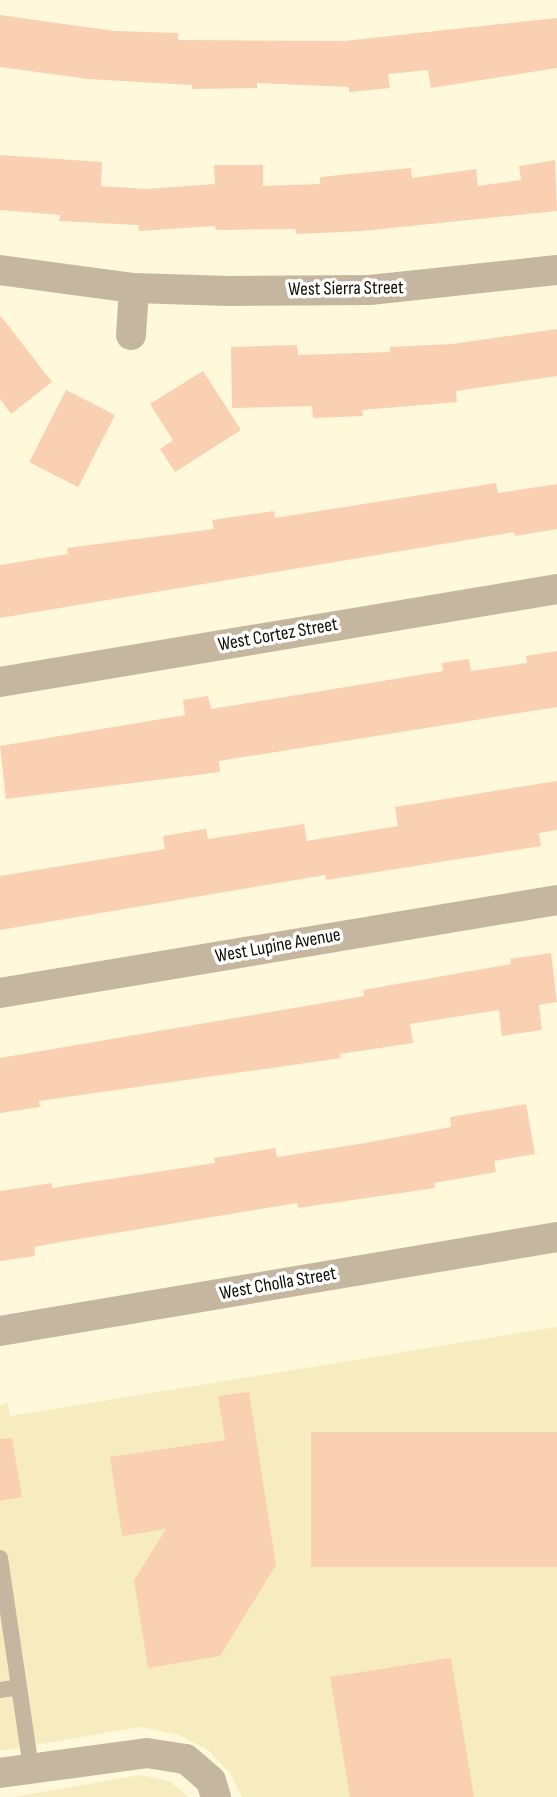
<!DOCTYPE html>
<style>
body{margin:0}
#map{position:relative;width:557px;height:1797px;overflow:hidden;background:#fff8da;font-family:"Sofia Sans Condensed",sans-serif}
div>[style]{position:absolute}
.built>*{inset:0;background:#f7ecbf}
.building>*{inset:0;background:#f9d1b2;transform-origin:0 0}
.service>*{height:16px;margin:-8px;padding:0 8px;transform-origin:8px;border-radius:8px;background:#c5b6a0}
.minor>*{height:30px;margin:-15px;padding:0 15px;transform-origin:15px;border-radius:15px;background:#c5b6a0}
span{translate:-50% -50%;white-space:nowrap;text-align:center;line-height:1.15;-webkit-text-stroke:7px #fff;paint-order:stroke}
.street-label{font-size:19px;color:#100d02}
</style>
<div id="map">
<div class="built">
<div style="clip-path:polygon(557px 1327px,557px 1797px,242px 1797px,230px 1773px,208px 1750px,179px 1735px,140px 1727px,0 1751px,0 1405px,7px 1402px,10px 1416px)"></div>
<div style="clip-path:polygon(140px 1775px,169px 1781px,189px 1797px,13px 1797px)"></div>
</div>
<div class="building">
<div style="clip-path:polygon(0 15px,114px 31px,178px 33px,178px 40px,344px 41px,557px 18px,557px 68px,431px 88px,428px 70px,388px 74px,390px 88px,349px 92px,349px 87px,257px 83px,257px 88px,192px 89px,192px 85px,88px 79px,0 67px)"></div>
<div style="clip-path:polygon(0 155px,102px 162px,101px 186px,146px 189px,215px 184px,214px 165px,263px 165px,263px 186px,320px 184px,320px 177px,411px 168px,412px 178px,476px 169px,478px 186px,521px 180px,519px 166px,555px 160px,557px 211px,362px 231px,296px 234px,296px 229px,216px 230px,215px 226px,139px 231px,138px 225px,59px 221px,60px 215px,0 210px)"></div>
<div style="clip-path:polygon(0 315px,52px 382px,11px 414px,0 399px)"></div>
<div style="clip-path:polygon(557px 329px,557px 376px,456px 391px,457px 402px,362px 410px,363px 416px,313px 418px,312px 406px,232px 408px,231px 347px,297px 345px,298px 355px,390px 352px,390px 347px,452px 344px)"></div>
<div style="clip-path:polygon(203px 371px,241px 430px,175px 472px,160px 449px,173px 440px,150px 404px)"></div>
<div style="left:66px;top:390px;width:55px;height:81px;rotate:27deg"></div>
<div style="clip-path:polygon(496px 483px,498px 493px,557px 484px,557px 529px,515px 536px,514px 532px,0 618px,0 565px,68px 554px,67px 548px,214px 529px,212px 520px,274px 511px,275px 518px)"></div>
<div style="clip-path:polygon(557px 651px,557px 707px,219px 761px,220px 772px,6px 799px,0 746px,185px 715px,183px 700px,208px 696px,211px 709px,443px 671px,442px 663px,469px 659px,471px 671px,527px 663px,526px 656px)"></div>
<div style="clip-path:polygon(557px 781px,557px 830px,539px 833px,541px 846px,326px 880px,325px 875px,0 930px,0 876px,165px 849px,163px 836px,206px 829px,208px 839px,304px 824px,307px 841px,398px 826px,395px 807px)"></div>
<div style="clip-path:polygon(551px 953px,557px 1002px,539px 1005px,542px 1030px,502px 1036px,499px 1010px,410px 1024px,413px 1043px,340px 1054px,341px 1058px,39px 1101px,40px 1107px,0 1113px,0 1058px,341px 1000px,364px 996px,363px 990px,511px 964px,510px 959px)"></div>
<div style="clip-path:polygon(526px 1104px,535px 1154px,494px 1161px,496px 1172px,434px 1183px,435px 1188px,298px 1208px,297px 1203px,61px 1242px,34px 1247px,35px 1256px,0 1261px,0 1191px,52px 1183px,52px 1188px,215px 1163px,214px 1158px,275px 1148px,277px 1157px,365px 1143px,451px 1127px,450px 1117px)"></div>
<div style="clip-path:polygon(249px 1392px,276px 1565px,220px 1656px,148px 1668px,134px 1580px,166px 1529px,122px 1536px,110px 1457px,225px 1440px,218px 1396px)"></div>
<div style="left:557px;top:1432px;width:135px;height:246px;rotate:90deg"></div>
<div style="clip-path:polygon(12px 1438px,22px 1497px,0 1501px,0 1439px)"></div>
<div style="clip-path:polygon(451px 1658px,474px 1797px,350px 1797px,330px 1677px)"></div>
</div>
<div class="service">
<div style="left:0;top:1558px;width:211px;rotate:81.6deg"></div>
<div style="left:0;top:1690px;width:19px;rotate:-9deg"></div>
</div>
<div class="minor">
<div style="left:0;top:270px;width:135px;rotate:7.7deg"></div>
<div style="left:134px;top:288px;width:95px;rotate:1.8deg"></div>
<div style="left:229px;top:291px;width:141px;rotate:-0.4deg"></div>
<div style="left:370px;top:290px;width:188px;rotate:-6.1deg"></div>
<div style="left:131px;top:335px;width:47px;rotate:-86.3deg"></div>
<div style="left:0;top:682px;width:565px;rotate:-9.48deg"></div>
<div style="left:0;top:993px;width:565px;rotate:-9.48deg"></div>
<div style="left:0;top:1331px;width:565px;rotate:-9.58deg"></div>
<div style="left:0;top:1773px;width:148px;rotate:-7.7deg"></div>
<div style="left:147px;top:1753px;width:39px;rotate:9deg"></div>
<div style="left:186px;top:1759px;width:33px;rotate:41deg"></div>
<div style="left:211px;top:1781px;width:17px;rotate:73deg"></div>
</div>
<div class="street-label">
<span style="left:346px;top:289px;rotate:-1deg">West Sierra Street</span>
<span style="left:278px;top:635px;rotate:-10deg">West Cortez Street</span>
<span style="left:278px;top:946px;rotate:-10deg">West Lupine Avenue</span>
<span style="left:278px;top:1284px;rotate:-10deg">West Cholla Street</span>
</div>
</div>
